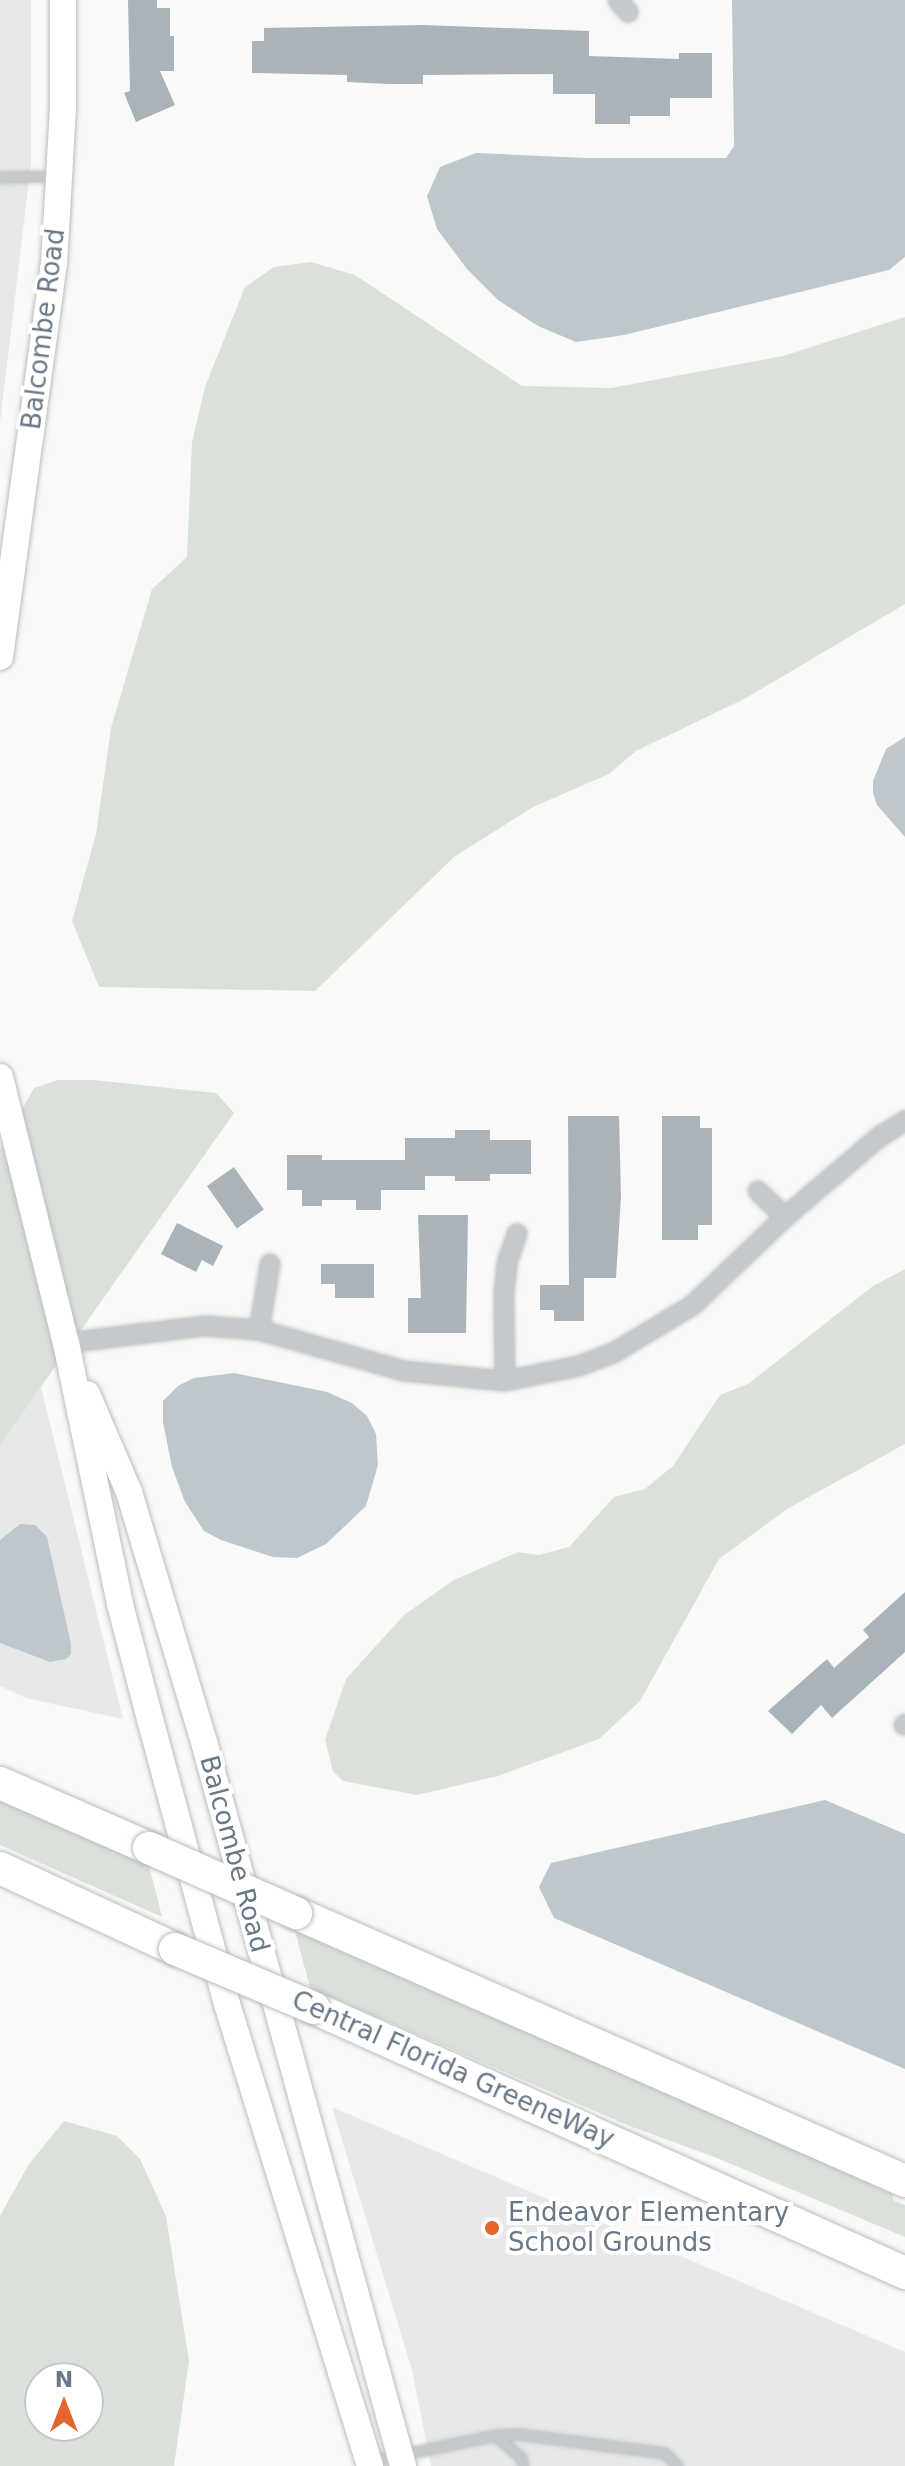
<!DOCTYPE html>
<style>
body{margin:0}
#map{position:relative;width:905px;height:2466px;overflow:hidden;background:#f9f9f7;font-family:"DejaVu Sans",sans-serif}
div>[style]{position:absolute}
.built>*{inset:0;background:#e7e8e8}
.green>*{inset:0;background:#dae1d8}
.water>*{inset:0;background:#bdc7cc}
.building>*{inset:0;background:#abb3ba;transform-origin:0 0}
.roads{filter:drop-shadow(0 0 2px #b9bec3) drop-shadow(0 0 2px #b9bec3)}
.lane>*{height:9px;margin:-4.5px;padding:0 4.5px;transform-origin:4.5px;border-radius:4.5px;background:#c5c9cc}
.street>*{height:18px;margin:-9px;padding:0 9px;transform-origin:9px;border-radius:9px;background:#c5c9cc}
.secondary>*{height:26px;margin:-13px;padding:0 13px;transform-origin:13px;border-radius:13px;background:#fff}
.highway>*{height:32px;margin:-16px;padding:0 16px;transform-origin:16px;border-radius:16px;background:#fff}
.bridges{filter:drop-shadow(0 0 2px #b8bbbf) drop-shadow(0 0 2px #b8bbbf)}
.highway-bridge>*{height:32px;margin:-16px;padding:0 16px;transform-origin:16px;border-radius:16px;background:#fff}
.dots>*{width:22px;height:22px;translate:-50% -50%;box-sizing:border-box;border:4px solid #fff;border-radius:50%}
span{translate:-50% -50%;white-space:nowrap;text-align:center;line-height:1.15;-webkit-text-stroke:8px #fff;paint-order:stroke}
.street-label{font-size:26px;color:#687888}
.poi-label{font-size:26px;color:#687888}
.left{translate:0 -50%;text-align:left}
.north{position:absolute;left:24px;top:2362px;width:80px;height:80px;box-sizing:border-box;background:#fff;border:2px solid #c3c9cf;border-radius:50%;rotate:0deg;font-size:22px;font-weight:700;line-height:32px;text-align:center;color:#687888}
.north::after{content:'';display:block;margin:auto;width:28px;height:36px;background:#e5642b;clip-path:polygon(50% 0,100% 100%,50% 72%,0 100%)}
</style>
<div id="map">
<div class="built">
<div style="clip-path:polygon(0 0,31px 0,31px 163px,0 423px)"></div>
<div style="clip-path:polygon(0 1221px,123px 1719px,26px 1698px,0 1686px)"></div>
<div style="clip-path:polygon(332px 2107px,905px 2352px,905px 2466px,431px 2466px,412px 2370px)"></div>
</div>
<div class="green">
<div style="clip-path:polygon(311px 262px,355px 275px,522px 386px,611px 388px,783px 356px,905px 317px,905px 604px,746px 698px,636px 751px,609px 774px,533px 807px,454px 857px,315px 991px,99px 987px,72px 921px,96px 834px,111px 728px,152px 589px,187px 557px,192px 442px,205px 387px,245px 287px,274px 267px)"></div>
<div style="clip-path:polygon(58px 1080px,94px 1080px,216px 1093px,234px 1113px,0 1445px,0 1149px,34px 1088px)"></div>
<div style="clip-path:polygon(905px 1269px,905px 1444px,787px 1509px,719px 1559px,640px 1701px,599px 1739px,498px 1776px,417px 1795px,343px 1781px,333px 1771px,325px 1740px,346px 1679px,404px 1615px,454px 1580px,518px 1552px,539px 1555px,569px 1547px,614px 1497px,645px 1489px,673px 1466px,720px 1395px,748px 1384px,873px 1286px)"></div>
<div style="clip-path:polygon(0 1801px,149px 1866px,162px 1917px,0 1845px)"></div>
<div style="clip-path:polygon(295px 1931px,892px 2191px,893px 2200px,905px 2205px,905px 2237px,717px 2158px,632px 2127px,310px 1988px)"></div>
<div style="clip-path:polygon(evenodd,64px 2121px,117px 2136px,140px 2159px,166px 2216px,189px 2361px,174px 2466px,0 2466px,0 2216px,29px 2164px,64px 2121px,40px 2378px,88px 2378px,88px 2426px,40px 2426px,40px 2378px)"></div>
</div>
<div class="water">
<div style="clip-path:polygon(732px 0,905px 0,905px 257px,889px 270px,624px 335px,576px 342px,538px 326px,498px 300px,467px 269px,437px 229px,427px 196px,440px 167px,476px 153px,586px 158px,726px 158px,734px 146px)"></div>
<div style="clip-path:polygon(905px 737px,905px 837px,877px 805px,873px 793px,873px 781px,886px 749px)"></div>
<div style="clip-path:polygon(234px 1373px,327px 1392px,352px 1403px,367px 1416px,376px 1434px,378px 1465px,366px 1506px,326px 1544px,297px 1558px,273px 1557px,221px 1540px,204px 1531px,185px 1502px,172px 1467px,163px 1422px,163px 1401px,178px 1386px,194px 1378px)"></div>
<div style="clip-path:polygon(20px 1524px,35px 1525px,47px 1537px,71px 1644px,71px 1654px,66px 1659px,50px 1662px,0 1643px,0 1540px)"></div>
<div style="clip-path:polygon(825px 1800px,905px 1834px,905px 2069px,554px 1918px,539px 1887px,551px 1863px)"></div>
</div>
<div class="building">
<div style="clip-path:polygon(128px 0,157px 0,157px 8px,170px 8px,170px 36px,174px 36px,174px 71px,160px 71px,175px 105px,136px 122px,124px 93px,130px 91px)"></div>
<div style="clip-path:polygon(423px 25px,589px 31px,589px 56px,679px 59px,679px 53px,712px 53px,712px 98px,670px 98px,670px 116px,630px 116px,630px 124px,595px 124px,595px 94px,553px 94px,553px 74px,423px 75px,423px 84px,388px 84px,347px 82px,347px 75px,252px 73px,252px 41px,264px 41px,264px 28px)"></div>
<div style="clip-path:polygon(568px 1116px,619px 1116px,621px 1196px,616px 1278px,584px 1278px,584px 1321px,554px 1321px,554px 1310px,540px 1310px,540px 1285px,569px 1285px)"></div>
<div style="clip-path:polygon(662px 1116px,700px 1116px,700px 1128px,712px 1128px,712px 1225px,698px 1225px,698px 1240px,662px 1240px)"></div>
<div style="clip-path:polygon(455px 1130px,490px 1130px,490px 1140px,531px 1140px,531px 1174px,490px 1174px,490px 1181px,455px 1181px,455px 1176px,425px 1176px,425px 1190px,381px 1190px,381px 1210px,356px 1210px,356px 1200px,322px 1200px,322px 1206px,302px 1206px,302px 1190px,287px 1190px,287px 1155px,322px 1155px,322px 1160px,405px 1160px,405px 1138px,455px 1138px)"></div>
<div style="left:234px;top:1167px;width:52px;height:33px;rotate:55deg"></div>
<div style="clip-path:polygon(418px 1215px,468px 1215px,466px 1333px,408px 1333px,408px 1298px,421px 1298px)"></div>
<div style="clip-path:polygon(177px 1223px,223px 1246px,213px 1266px,202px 1260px,196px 1272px,161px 1254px)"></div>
<div style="clip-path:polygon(321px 1264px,374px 1264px,374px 1298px,335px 1298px,335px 1284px,321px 1284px)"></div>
<div style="clip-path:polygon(905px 1592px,905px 1652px,832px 1718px,821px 1705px,792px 1734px,768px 1711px,827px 1659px,834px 1668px,869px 1637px,863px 1630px)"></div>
</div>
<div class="roads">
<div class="lane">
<div style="left:0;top:177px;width:58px;rotate:-1deg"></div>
<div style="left:495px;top:2435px;width:35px;rotate:41deg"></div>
<div style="left:521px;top:2458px;width:8px;rotate:76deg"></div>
<div style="left:372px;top:2461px;width:126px;rotate:-11.9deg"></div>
<div style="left:495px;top:2435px;width:24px;rotate:-2deg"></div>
<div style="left:519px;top:2434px;width:147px;rotate:7.4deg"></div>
<div style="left:665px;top:2453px;width:18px;rotate:47deg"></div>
</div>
<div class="street">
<div style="left:618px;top:0;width:16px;rotate:50deg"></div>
<div style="left:758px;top:1191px;width:37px;rotate:44deg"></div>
<div style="left:259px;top:1330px;width:67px;rotate:-80.5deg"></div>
<div style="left:66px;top:1343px;width:140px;rotate:-7deg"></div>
<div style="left:205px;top:1326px;width:54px;rotate:4.2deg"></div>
<div style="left:259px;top:1330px;width:151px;rotate:15.8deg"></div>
<div style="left:404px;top:1371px;width:101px;rotate:5.7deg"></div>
<div style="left:505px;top:1381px;width:76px;rotate:-11.5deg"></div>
<div style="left:579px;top:1366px;width:39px;rotate:-21deg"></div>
<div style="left:615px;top:1352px;width:91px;rotate:-31.1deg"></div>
<div style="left:693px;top:1305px;width:127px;rotate:-43.7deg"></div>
<div style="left:785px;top:1217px;width:123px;rotate:-40.4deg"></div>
<div style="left:879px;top:1137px;width:31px;rotate:-32deg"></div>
<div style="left:505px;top:1381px;width:88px;rotate:-90.7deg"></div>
<div style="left:504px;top:1293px;width:30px;rotate:-84deg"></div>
<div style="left:507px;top:1263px;width:31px;rotate:-71deg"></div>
<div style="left:904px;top:1725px;width:1px;rotate:-45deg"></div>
</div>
<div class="secondary">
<div style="left:0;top:657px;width:397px;rotate:-82.2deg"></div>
<div style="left:54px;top:264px;width:158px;rotate:-86.7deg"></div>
<div style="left:63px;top:106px;width:106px;rotate:-90deg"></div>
<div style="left:0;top:1077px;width:274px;rotate:76.1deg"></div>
<div style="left:66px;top:1343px;width:267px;rotate:78.3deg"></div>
<div style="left:120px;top:1604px;width:119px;rotate:75.4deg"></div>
<div style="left:150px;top:1719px;width:295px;rotate:74.9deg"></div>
<div style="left:227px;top:2004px;width:484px;rotate:72.8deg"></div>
<div style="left:87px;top:1394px;width:107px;rotate:66.8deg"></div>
<div style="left:129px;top:1492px;width:265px;rotate:73.3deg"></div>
<div style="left:205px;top:1746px;width:747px;rotate:74.62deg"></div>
</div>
<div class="highway">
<div style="left:0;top:1783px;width:163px;rotate:23.6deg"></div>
<div style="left:0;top:1868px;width:193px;rotate:24.8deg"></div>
<div style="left:296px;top:1913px;width:665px;rotate:23.75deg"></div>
<div style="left:314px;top:2008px;width:648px;rotate:24.15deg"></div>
</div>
</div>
<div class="bridges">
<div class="highway-bridge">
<div style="left:149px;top:1848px;width:161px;rotate:23.9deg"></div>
<div style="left:175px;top:1949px;width:151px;rotate:23deg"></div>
</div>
</div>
<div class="dots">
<div style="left:492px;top:2228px;background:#e5642b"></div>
</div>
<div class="street-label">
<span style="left:44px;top:329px;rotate:-83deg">Balcombe Road</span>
<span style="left:234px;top:1854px;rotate:75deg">Balcombe Road</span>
<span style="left:453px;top:2070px;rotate:24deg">Central Florida GreeneWay</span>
</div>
<div class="poi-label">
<span class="left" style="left:508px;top:2228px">Endeavor Elementary<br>School Grounds</span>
</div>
<div class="north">N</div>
</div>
